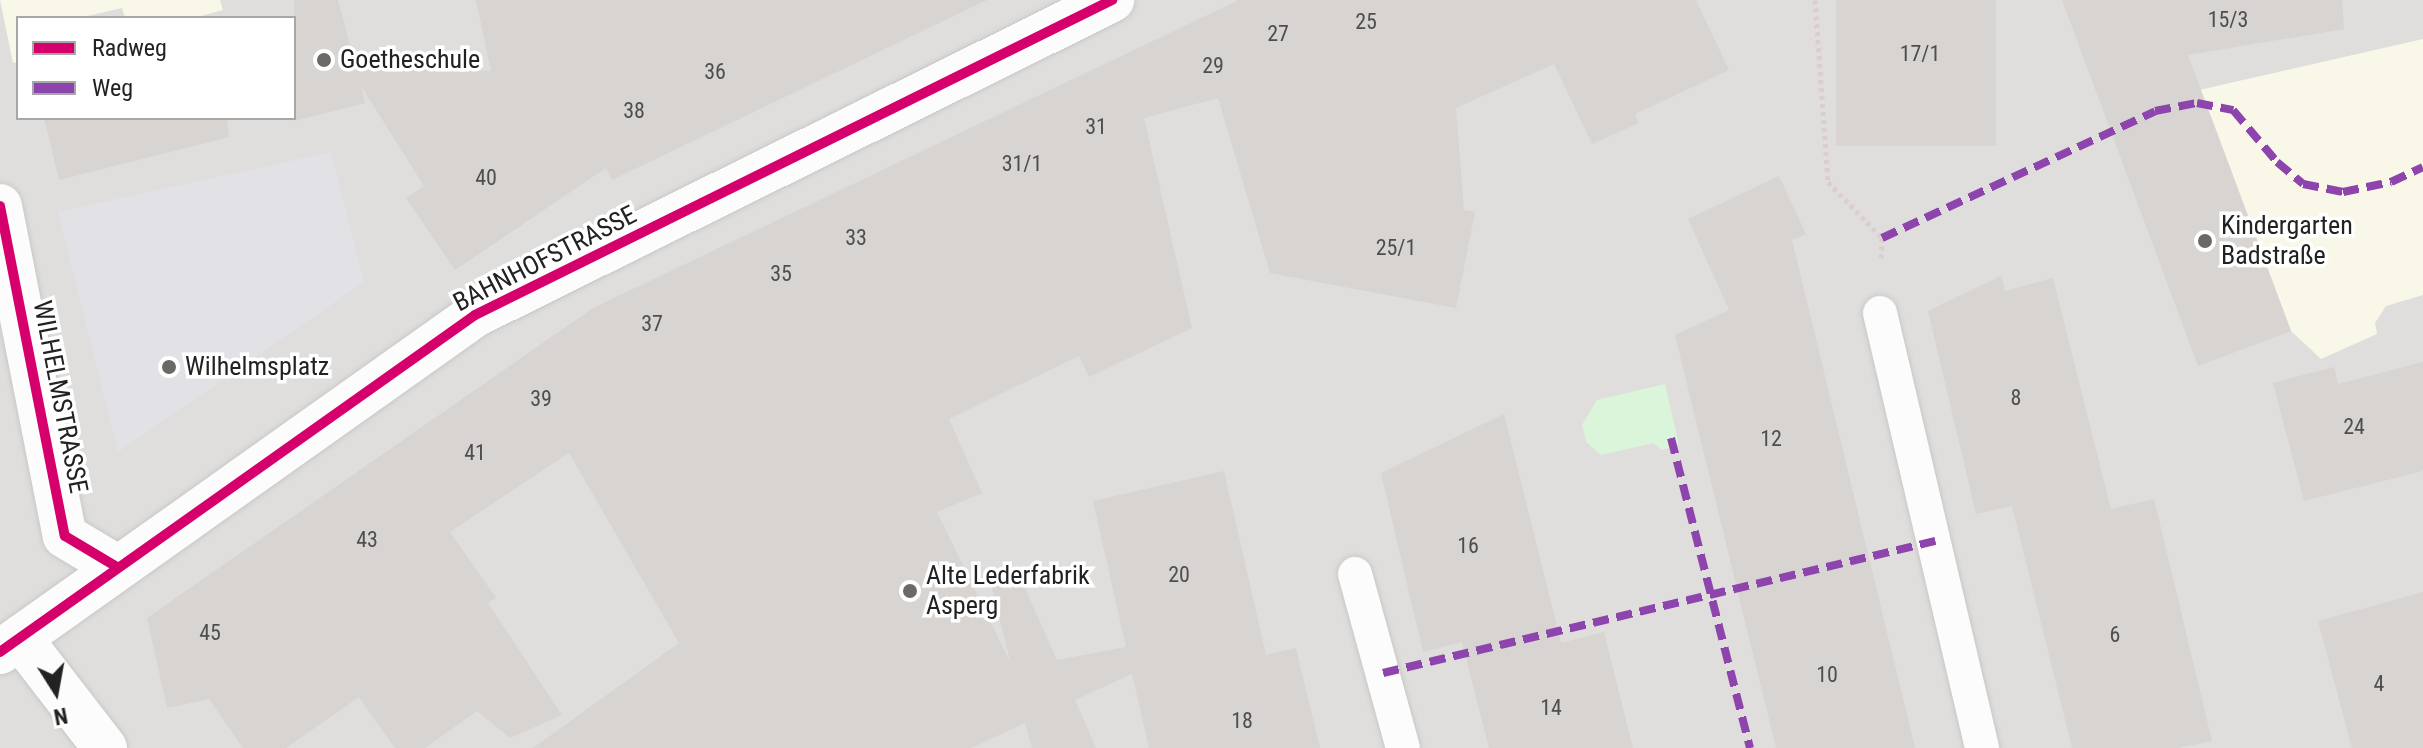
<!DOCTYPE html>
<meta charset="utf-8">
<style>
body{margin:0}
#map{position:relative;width:2423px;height:748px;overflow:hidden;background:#f0eeeb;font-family:"Roboto Condensed",sans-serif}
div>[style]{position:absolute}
.residential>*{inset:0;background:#dfdedc}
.education>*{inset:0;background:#f8f7e8}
.park>*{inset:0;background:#daf5da}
.plaza>*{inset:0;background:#e2e1e5}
.building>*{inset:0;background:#d7d4d2;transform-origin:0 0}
.path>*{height:5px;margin-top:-2.5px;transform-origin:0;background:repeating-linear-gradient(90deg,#dccecd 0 4px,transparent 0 8px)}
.roads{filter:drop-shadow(0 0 2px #c9c8c7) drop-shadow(0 0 2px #c9c8c7)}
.lane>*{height:34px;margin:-17px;padding:0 17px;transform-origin:17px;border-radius:17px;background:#fdfcfc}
.street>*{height:44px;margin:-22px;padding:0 22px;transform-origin:22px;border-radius:22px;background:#fdfcfc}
.quiet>*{height:8px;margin-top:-4px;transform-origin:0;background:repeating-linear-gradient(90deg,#8e44ad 0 16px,transparent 0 24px)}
.cycleway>*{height:10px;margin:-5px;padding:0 5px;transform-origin:5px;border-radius:5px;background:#d6006c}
.dots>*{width:22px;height:22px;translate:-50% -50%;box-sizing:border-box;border:4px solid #fff;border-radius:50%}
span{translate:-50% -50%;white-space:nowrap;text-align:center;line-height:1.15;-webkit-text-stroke:7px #fff;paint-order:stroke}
.number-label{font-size:22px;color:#4f4e4e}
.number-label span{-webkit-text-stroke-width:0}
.poi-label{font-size:26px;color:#222}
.left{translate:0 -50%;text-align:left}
.street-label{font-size:26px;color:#222}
.legend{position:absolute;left:16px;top:16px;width:280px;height:104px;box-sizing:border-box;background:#fff;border:2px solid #a7a7a7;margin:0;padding:10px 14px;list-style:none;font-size:24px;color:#222}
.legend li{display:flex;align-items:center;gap:16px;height:40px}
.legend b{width:40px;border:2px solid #a7a7a7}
.north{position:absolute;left:16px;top:652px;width:80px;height:80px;-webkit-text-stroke:6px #fff;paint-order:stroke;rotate:169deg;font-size:22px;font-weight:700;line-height:32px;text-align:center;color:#222}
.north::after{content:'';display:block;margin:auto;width:28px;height:36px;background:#222;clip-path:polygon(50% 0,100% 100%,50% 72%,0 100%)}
</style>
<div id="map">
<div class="residential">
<div style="clip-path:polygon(evenodd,0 0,2423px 0,2423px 748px,0 748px,0 0,18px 18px,294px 18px,294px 118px,18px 118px,18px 18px)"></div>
</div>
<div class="education">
<div style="clip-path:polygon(0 0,220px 0,223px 10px,193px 18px,125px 18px,122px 8px,79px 18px,18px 18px,18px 62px,13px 63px)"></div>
<div style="clip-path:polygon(2423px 39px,2423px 295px,2386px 306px,2375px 323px,2377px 334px,2321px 359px,2291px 331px,2211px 117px,2151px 101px)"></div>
</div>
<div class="park">
<div style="clip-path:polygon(1665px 384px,1679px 445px,1662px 450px,1653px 443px,1601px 455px,1586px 442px,1582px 425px,1597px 400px)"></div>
</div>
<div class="plaza">
<div style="clip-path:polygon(331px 152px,364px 282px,118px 452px,58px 212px)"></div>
</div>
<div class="building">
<div style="clip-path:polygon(294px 0,338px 0,356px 67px,491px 71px,476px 0,987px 0,612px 180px,606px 168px,455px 270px,406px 198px,424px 186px,361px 86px,365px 103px,294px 121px)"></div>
<div style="clip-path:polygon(1239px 0,1696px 0,1729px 70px,1635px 114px,1639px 123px,1592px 144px,1554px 64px,1456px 108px,1464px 210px,1475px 212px,1456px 308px,1270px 273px,1218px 98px,1144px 118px,1192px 328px,1089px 377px,1079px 356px,949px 419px,982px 493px,937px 512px,1011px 664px,989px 577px,1016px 568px,1057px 660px,1126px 647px,1093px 501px,1224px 471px,1266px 655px,1296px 648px,1320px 748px,1149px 748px,1132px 674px,1075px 700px,1096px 748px,1032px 748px,1025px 723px,971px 748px,533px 748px,679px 643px,569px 453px,450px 532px,496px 598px,488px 603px,562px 715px,510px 738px,477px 711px,425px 748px,395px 748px,359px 697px,286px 748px,243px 748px,209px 699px,167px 708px,147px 618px,593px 308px)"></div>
<div style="left:1836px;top:0;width:160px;height:146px"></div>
<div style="clip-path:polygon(2062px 0,2342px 0,2344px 29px,2188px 55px,2291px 331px,2198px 366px)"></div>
<div style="clip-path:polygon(44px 118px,227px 118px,229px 137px,59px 180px)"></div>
<div style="clip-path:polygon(1779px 176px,1806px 234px,1792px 240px,1915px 748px,1776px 748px,1675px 335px,1729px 310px,1688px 219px)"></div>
<div style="clip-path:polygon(2001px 276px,2005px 291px,2053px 278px,2111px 509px,2154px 499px,2212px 741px,2178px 748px,2072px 748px,2012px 506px,1976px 514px,1928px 311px)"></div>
<div style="clip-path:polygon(2423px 362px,2423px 471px,2304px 501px,2273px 383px,2334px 367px,2338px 384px)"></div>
<div style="clip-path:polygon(1504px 414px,1561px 643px,1604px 632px,1633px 748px,1489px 748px,1462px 642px,1423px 652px,1381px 473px)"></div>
<div style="clip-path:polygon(2423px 592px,2423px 748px,2352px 748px,2318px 621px)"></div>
</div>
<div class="path">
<div style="left:1815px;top:0;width:182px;rotate:85.9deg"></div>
<div style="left:1828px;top:182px;width:78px;rotate:46deg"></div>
<div style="left:1882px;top:238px;width:23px;rotate:92deg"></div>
</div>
<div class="roads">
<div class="lane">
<div style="left:1880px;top:313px;width:447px;rotate:76.8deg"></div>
<div style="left:1355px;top:574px;width:180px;rotate:74.6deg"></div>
</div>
<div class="street">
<div style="left:0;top:206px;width:336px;rotate:78.9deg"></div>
<div style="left:65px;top:536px;width:61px;rotate:30.8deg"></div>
<div style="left:20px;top:638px;width:139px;rotate:52.3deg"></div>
<div style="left:0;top:652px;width:582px;rotate:-35.35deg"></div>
<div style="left:475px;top:315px;width:711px;rotate:-26.31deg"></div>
</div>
</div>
<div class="quiet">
<div style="left:1882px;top:238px;width:301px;rotate:-24.9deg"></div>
<div style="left:2155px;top:111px;width:43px;rotate:-10.8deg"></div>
<div style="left:2197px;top:103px;width:37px;rotate:11deg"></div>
<div style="left:2233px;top:110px;width:68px;rotate:49.8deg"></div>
<div style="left:2277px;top:162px;width:34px;rotate:40deg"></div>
<div style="left:2303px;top:184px;width:41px;rotate:11.3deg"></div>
<div style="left:2343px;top:192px;width:49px;rotate:-11.8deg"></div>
<div style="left:2391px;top:182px;width:35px;rotate:-25deg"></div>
<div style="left:1671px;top:438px;width:320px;rotate:75.7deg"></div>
<div style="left:1383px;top:673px;width:568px;rotate:-13.45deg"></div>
</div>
<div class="cycleway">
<div style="left:0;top:206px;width:336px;rotate:78.9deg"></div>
<div style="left:65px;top:536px;width:61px;rotate:30.8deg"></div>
<div style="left:0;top:652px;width:582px;rotate:-35.35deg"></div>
<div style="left:475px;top:315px;width:711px;rotate:-26.31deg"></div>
</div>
<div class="dots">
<div style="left:324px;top:60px;background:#6a6968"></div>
<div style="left:2205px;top:241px;background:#6a6968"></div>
<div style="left:169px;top:367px;background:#6a6968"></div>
<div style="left:910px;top:591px;background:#6a6968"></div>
</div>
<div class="number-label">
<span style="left:2228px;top:20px">15/3</span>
<span style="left:1366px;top:22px">25</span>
<span style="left:1278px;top:34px">27</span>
<span style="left:1920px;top:54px">17/1</span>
<span style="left:1213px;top:66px">29</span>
<span style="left:715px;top:72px">36</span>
<span style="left:634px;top:111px">38</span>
<span style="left:1096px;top:127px">31</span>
<span style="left:1022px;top:164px">31/1</span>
<span style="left:486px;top:178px">40</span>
<span style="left:856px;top:238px">33</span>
<span style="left:1396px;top:248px">25/1</span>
<span style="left:781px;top:274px">35</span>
<span style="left:652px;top:324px">37</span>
<span style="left:2016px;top:398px">8</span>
<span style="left:541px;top:399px">39</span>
<span style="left:2354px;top:427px">24</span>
<span style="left:1771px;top:439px">12</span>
<span style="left:475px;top:453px">41</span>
<span style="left:367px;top:540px">43</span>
<span style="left:1468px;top:546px">16</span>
<span style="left:1179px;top:575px">20</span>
<span style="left:210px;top:633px">45</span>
<span style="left:2115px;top:635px">6</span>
<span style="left:1827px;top:675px">10</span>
<span style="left:2379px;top:684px">4</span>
<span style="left:1551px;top:708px">14</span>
<span style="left:1242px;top:721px">18</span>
</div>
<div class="poi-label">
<span class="left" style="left:340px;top:60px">Goetheschule</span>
<span class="left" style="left:2221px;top:241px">Kindergarten<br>Badstraße</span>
<span class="left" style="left:185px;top:367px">Wilhelmsplatz</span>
<span class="left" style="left:926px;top:591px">Alte Lederfabrik<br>Asperg</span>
</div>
<div class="street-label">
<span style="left:545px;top:259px;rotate:-27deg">BAHNHOFSTRASSE</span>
<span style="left:60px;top:397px;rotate:79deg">WILHELMSTRASSE</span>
</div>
<ul class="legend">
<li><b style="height:10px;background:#d6006c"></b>Radweg</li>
<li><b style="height:10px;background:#8e44ad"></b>Weg</li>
</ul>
<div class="north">N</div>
</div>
